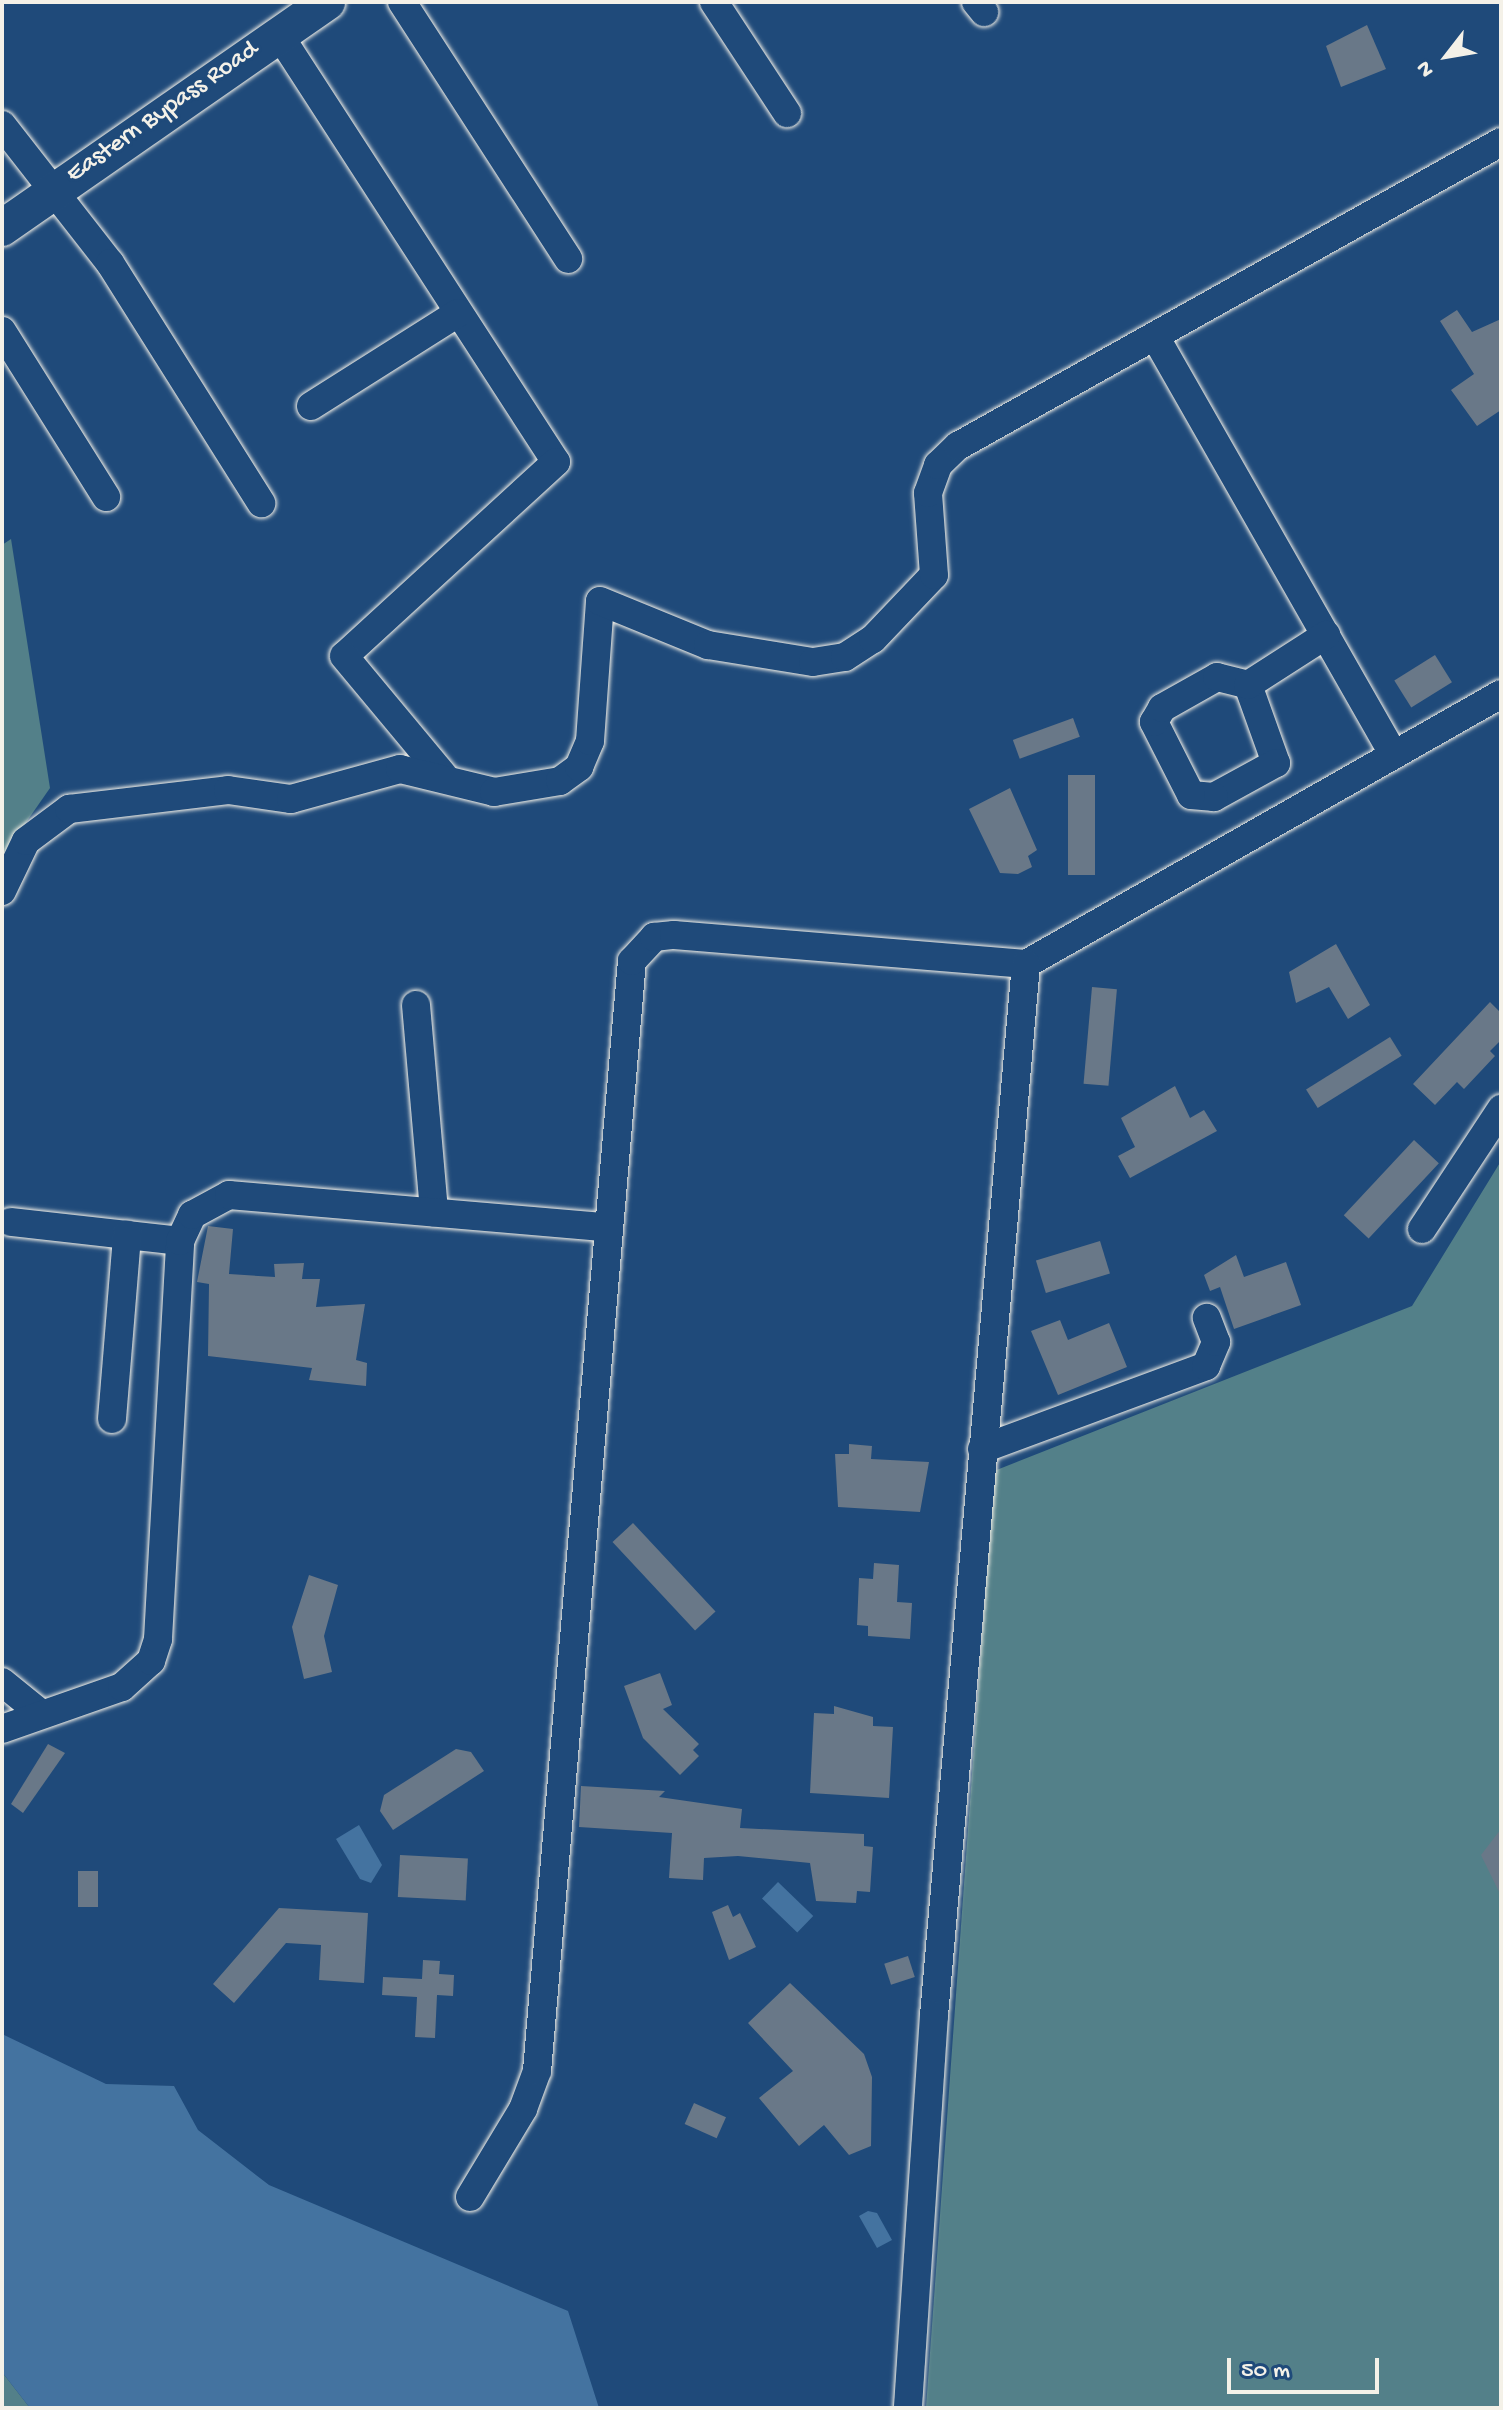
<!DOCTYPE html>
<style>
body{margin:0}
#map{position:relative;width:1503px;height:2410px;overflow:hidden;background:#1f4a7a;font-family:"Gochi Hand",sans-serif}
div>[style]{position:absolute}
.green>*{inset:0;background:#538089}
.water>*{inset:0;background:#4473a0;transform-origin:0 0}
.building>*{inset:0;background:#697888;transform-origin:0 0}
.roads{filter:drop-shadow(0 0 2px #f4f1e8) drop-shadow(0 0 2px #f4f1e8)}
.minor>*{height:28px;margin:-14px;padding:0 14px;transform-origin:14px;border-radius:14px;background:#1f4a7a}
.major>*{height:36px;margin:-18px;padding:0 18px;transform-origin:18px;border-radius:18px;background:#1f4a7a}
span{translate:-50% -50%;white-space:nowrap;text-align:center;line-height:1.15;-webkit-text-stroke:6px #1f4a7a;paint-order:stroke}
.street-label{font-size:26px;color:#f4f1e8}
.frame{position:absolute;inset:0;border:4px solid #f4f1e8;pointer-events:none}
.north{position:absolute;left:1407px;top:16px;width:80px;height:80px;-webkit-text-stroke:6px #1f4a7a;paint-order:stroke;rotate:239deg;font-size:22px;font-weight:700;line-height:32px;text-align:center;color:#f4f1e8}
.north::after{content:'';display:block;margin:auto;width:28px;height:36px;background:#f4f1e8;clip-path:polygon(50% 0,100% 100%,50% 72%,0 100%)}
.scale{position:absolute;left:1227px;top:2358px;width:152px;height:36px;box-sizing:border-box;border:4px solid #f4f1e8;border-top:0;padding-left:10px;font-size:24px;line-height:28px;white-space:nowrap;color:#f4f1e8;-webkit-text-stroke:6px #1f4a7a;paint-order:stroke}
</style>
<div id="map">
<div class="green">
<div style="clip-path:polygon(11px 539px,50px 788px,2px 857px,2px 545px)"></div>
<div style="clip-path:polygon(1501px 1161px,1501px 2408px,926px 2408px,994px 1471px,1412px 1306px)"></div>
<div style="clip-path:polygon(2px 2372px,30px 2408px,2px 2408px)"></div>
</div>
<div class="water">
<div style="clip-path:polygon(359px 1825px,382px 1865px,371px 1883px,360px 1879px,336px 1839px)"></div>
<div style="left:778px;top:1882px;width:49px;height:23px;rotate:44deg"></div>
<div style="clip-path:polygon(2px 2034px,106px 2084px,174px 2086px,198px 2130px,269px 2185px,568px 2311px,599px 2408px,30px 2408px,2px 2372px)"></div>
<div style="clip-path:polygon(868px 2211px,877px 2213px,892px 2240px,877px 2248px,859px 2216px)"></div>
</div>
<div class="building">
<div style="clip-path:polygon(1367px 25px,1386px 69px,1341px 87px,1326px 46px)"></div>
<div style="clip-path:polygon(1457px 310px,1472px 332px,1501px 319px,1501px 410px,1477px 426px,1451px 390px,1474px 374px,1440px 321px)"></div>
<div style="left:1435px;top:655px;width:32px;height:48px;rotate:58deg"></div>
<div style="left:1073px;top:718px;width:20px;height:64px;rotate:70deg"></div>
<div style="left:1068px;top:775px;width:27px;height:100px"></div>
<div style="clip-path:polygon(1010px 788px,1037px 850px,1028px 856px,1032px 867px,1018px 874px,1000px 873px,969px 809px)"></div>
<div style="clip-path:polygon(1336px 944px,1370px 1005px,1348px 1019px,1329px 987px,1296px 1003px,1289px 972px)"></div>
<div style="left:1092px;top:987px;width:25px;height:97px;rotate:5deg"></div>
<div style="clip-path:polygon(1490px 1002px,1501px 1013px,1501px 1040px,1490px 1051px,1495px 1056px,1464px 1089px,1457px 1082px,1435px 1105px,1413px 1084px)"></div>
<div style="left:1390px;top:1037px;width:22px;height:99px;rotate:58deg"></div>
<div style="clip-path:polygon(1175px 1086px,1190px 1118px,1204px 1110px,1217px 1131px,1130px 1178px,1118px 1156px,1135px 1147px,1121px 1118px)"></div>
<div style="left:1414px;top:1140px;width:34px;height:103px;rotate:43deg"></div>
<div style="clip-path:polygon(208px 1226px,233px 1229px,229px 1274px,275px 1277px,274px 1264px,304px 1263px,302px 1279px,320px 1279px,316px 1307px,365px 1304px,356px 1360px,367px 1363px,366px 1386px,309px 1380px,312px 1368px,208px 1356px,209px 1284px,197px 1282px)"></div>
<div style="left:1100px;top:1241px;width:34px;height:67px;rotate:73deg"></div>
<div style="clip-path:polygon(1236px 1255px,1244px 1277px,1286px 1262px,1301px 1305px,1234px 1329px,1220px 1287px,1210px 1291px,1204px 1275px)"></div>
<div style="clip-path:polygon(1060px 1320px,1068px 1340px,1109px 1323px,1127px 1367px,1058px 1395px,1031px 1331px)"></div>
<div style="clip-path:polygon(849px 1444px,872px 1446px,871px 1459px,929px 1462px,920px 1512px,838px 1507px,835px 1454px,849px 1454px)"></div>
<div style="left:633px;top:1523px;width:121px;height:28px;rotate:47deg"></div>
<div style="clip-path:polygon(874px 1563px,899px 1565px,897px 1602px,912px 1603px,910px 1639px,868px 1636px,868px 1626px,857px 1625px,859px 1578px,873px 1579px)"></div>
<div style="clip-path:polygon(309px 1575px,338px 1585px,324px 1636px,332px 1672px,304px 1679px,292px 1627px)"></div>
<div style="clip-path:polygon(660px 1673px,672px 1705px,663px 1709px,699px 1744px,693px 1750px,699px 1756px,680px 1775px,643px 1738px,624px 1686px)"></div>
<div style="clip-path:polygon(834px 1706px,873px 1717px,873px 1726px,893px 1727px,889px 1798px,810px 1793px,814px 1713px,834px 1714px)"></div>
<div style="clip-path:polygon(48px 1744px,65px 1753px,23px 1813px,11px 1804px)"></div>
<div style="clip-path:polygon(456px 1749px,471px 1752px,484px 1771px,393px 1830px,380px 1811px,384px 1795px)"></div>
<div style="clip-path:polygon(581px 1786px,665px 1791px,659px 1797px,742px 1809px,740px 1828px,864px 1834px,864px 1846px,873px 1847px,870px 1892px,857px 1891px,856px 1903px,816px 1901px,810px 1863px,738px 1856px,704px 1858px,703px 1880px,669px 1878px,672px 1833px,579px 1827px)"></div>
<div style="clip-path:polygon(1501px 1829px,1501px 1896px,1481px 1855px)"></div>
<div style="left:400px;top:1855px;width:68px;height:42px;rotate:3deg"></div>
<div style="left:78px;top:1871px;width:20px;height:36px"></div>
<div style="clip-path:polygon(728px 1905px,733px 1917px,740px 1913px,756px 1947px,729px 1960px,712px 1912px)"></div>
<div style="clip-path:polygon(279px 1908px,368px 1913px,364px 1983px,319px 1980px,321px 1945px,286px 1943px,234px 2003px,213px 1984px)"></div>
<div style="left:908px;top:1956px;width:22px;height:25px;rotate:72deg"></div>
<div style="clip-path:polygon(423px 1960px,440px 1961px,439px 1974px,454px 1975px,453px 1996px,437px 1995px,435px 2038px,415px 2037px,417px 1997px,382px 1995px,383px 1977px,422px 1979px)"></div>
<div style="clip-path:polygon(790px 1983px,864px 2054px,872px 2077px,871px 2146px,849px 2155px,824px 2125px,799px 2146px,759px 2098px,793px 2071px,748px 2023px)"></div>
<div style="left:694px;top:2103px;width:35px;height:23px;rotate:24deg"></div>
</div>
<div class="roads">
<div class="minor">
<div style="left:402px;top:2px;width:306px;rotate:57.1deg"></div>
<div style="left:714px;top:2px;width:133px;rotate:56.7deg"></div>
<div style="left:976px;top:2px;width:13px;rotate:51deg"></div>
<div style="left:278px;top:33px;width:511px;rotate:57.06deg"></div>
<div style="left:556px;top:462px;width:287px;rotate:137.5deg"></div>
<div style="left:344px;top:656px;width:155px;rotate:50.2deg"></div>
<div style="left:2px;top:125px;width:175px;rotate:52deg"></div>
<div style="left:110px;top:263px;width:284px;rotate:57.8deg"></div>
<div style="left:2px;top:331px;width:196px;rotate:57.9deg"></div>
<div style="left:1156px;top:338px;width:480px;rotate:60.3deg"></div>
<div style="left:311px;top:406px;width:174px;rotate:-32.3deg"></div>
<div style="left:1248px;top:685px;width:83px;rotate:70.3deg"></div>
<div style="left:1276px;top:763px;width:71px;rotate:151.3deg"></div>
<div style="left:1214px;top:797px;width:23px;rotate:-175deg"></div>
<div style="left:1191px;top:795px;width:82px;rotate:-116.9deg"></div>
<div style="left:1154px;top:722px;width:16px;rotate:-60deg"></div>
<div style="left:1162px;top:708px;width:63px;rotate:-29.4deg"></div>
<div style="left:1217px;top:677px;width:32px;rotate:14deg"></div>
<div style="left:1248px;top:685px;width:93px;rotate:-32.7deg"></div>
<div style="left:2px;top:891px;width:55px;rotate:-64.4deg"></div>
<div style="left:26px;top:841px;width:54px;rotate:-36.7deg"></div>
<div style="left:69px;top:809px;width:160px;rotate:-6.8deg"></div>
<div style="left:228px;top:790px;width:64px;rotate:8.1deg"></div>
<div style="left:291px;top:799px;width:113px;rotate:-15.4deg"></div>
<div style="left:400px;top:769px;width:97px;rotate:13.7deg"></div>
<div style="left:494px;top:792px;width:67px;rotate:-9.5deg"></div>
<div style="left:560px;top:781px;width:24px;rotate:-36deg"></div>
<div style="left:579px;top:767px;width:28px;rotate:-67deg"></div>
<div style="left:590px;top:741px;width:140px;rotate:-85.9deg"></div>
<div style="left:600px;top:601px;width:117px;rotate:22.2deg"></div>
<div style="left:708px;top:645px;width:106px;rotate:9.2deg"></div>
<div style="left:813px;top:662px;width:32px;rotate:-9deg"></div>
<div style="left:845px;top:657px;width:33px;rotate:-33deg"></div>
<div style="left:873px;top:639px;width:88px;rotate:-46.4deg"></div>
<div style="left:934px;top:575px;width:82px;rotate:-94.2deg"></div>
<div style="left:928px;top:493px;width:30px;rotate:-70deg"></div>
<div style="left:938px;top:465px;width:28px;rotate:-44deg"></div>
<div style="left:958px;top:446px;width:622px;rotate:-29.24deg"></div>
<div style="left:1026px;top:964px;width:546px;rotate:-29.61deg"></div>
<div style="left:416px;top:1005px;width:208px;rotate:85deg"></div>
<div style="left:11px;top:1222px;width:170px;rotate:6.4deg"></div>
<div style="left:1422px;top:1229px;width:144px;rotate:-56.6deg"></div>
<div style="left:112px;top:1419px;width:185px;rotate:-85.3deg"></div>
<div style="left:982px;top:1449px;width:239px;rotate:-20.3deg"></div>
<div style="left:1206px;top:1366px;width:26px;rotate:-67deg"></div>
<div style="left:1216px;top:1342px;width:26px;rotate:-111deg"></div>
<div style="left:2px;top:1682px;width:49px;rotate:39.2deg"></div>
<div style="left:2px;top:1729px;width:127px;rotate:-19.3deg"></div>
<div style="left:122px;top:1687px;width:39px;rotate:-42deg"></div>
<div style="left:151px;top:1661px;width:23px;rotate:-72deg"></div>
<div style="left:158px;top:1639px;width:399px;rotate:-86.8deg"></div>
<div style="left:180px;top:1241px;width:29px;rotate:-65deg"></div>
<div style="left:192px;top:1215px;width:42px;rotate:-28.4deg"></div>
<div style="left:229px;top:1195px;width:378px;rotate:4.9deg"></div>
<div style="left:470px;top:2197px;width:103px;rotate:-58.9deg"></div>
<div style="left:523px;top:2109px;width:40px;rotate:-69.8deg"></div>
<div style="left:537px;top:2071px;width:1114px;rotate:-85.11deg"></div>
<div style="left:632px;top:961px;width:33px;rotate:-47deg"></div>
<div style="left:654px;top:937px;width:20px;rotate:-6deg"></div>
<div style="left:674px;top:935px;width:353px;rotate:4.7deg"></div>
<div style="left:1026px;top:964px;width:1055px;rotate:95deg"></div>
<div style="left:934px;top:2015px;width:394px;rotate:93.8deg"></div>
</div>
<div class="major">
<div style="left:2px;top:228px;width:396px;rotate:-34.8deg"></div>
</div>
</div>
<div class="street-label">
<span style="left:163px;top:113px;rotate:-35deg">Eastern Bypass Road</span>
</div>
<div class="frame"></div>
<div class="north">N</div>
<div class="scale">50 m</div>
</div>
